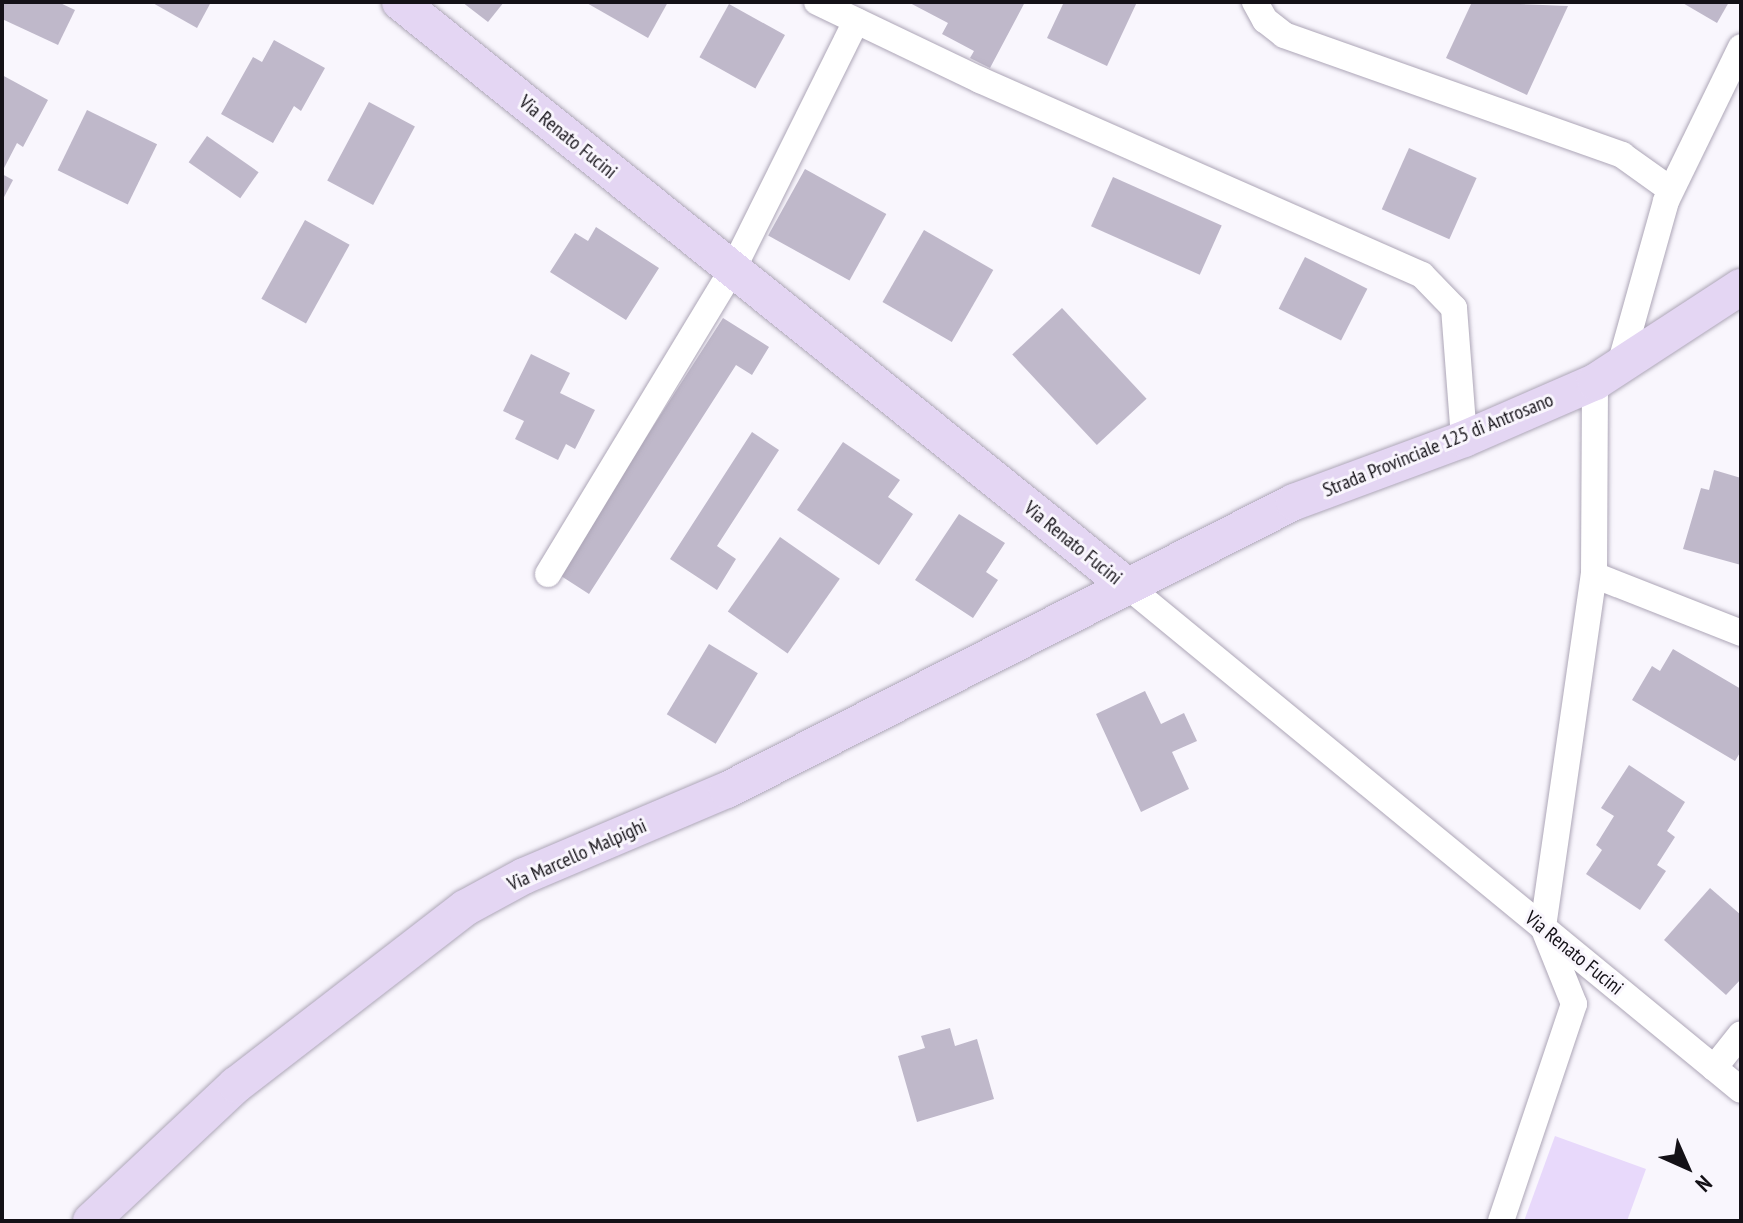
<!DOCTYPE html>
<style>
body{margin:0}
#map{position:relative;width:1743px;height:1223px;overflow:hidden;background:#f9f6fd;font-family:"PT Sans Narrow",sans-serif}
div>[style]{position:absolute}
.green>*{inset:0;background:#e8d9fb}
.building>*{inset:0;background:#bfb8ca;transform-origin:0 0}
.roads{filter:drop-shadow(0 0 2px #ada6b7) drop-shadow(0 0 2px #ada6b7)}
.street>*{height:26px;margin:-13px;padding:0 13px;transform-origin:13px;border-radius:13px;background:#fff}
.secondary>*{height:36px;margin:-18px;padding:0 18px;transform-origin:18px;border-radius:18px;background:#e4d6f3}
span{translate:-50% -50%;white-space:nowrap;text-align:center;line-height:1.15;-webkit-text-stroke:6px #f9f6fd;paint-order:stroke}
.street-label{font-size:20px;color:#141117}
.frame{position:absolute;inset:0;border:4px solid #141117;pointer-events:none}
.north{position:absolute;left:1647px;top:1127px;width:80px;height:80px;-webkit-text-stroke:6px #f9f6fd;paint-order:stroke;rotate:135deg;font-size:22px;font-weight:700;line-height:32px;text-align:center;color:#141117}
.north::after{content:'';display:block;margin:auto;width:28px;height:36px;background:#141117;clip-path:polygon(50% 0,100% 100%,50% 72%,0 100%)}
</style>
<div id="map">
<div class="green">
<div style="clip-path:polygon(1555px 1136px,1646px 1169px,1627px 1221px,1524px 1221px)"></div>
</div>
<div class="building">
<div style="clip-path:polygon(2px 2px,58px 2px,75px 10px,58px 45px,2px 19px)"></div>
<div style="clip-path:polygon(151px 2px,211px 2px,197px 28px)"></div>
<div style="clip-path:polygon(462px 2px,504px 2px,488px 22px)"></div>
<div style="clip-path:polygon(585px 2px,668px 2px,648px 38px)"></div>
<div style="clip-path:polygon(908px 2px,1025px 2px,990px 68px,970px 58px,974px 51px,942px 34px,948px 23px)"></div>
<div style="clip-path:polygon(1064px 2px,1137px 2px,1107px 66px,1047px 38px)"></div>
<div style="clip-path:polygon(1472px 2px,1568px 6px,1527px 95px,1446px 58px)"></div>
<div style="clip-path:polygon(1681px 2px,1729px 2px,1717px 23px)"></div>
<div style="left:729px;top:4px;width:64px;height:61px;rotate:29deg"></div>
<div style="clip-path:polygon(274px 40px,325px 68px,301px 111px,294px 106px,273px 143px,221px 114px,253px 57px,262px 62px)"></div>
<div style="clip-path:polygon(2px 75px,48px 100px,23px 147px,17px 143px,2px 172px)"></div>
<div style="left:369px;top:102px;width:52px;height:89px;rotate:28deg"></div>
<div style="left:87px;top:110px;width:78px;height:67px;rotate:26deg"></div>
<div style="left:207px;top:136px;width:63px;height:32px;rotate:35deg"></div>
<div style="left:1409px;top:148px;width:74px;height:67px;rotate:24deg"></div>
<div style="left:805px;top:169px;width:93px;height:76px;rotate:29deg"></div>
<div style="clip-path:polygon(2px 174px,13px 180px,2px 201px)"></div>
<div style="left:1113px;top:177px;width:119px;height:54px;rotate:24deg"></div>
<div style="left:305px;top:220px;width:51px;height:90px;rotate:29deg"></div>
<div style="clip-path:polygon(596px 227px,659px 268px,626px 320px,550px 272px,575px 233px,588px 241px)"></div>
<div style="left:924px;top:230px;width:80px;height:83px;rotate:30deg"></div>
<div style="left:1305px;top:257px;width:70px;height:58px;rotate:27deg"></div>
<div style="left:1062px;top:308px;width:124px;height:68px;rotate:47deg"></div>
<div style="clip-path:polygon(723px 318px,769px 347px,752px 375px,736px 365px,589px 594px,558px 574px)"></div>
<div style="clip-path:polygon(531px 354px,570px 373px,560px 393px,595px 410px,575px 449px,566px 444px,558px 460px,515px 439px,524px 421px,503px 411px)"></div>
<div style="clip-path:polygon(752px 432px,779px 450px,717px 546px,736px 559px,717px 590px,670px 559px)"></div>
<div style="clip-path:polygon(843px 442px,900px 480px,888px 497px,913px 514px,879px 565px,797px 510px)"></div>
<div style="clip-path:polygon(1714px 470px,1741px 478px,1741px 565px,1683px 549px,1701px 488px,1709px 490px)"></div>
<div style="clip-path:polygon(959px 514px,1005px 543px,986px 572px,998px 580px,973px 618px,915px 580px)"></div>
<div style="left:780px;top:537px;width:73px;height:91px;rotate:35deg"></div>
<div style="left:709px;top:644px;width:57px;height:82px;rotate:31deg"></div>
<div style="clip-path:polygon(1673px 649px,1741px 689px,1741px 751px,1735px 761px,1632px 700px,1652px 666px,1660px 671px)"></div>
<div style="clip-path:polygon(1145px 691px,1161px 724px,1184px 713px,1197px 741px,1172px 752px,1189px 789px,1141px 812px,1096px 714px)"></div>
<div style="clip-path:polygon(1629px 765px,1685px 802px,1667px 831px,1675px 837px,1657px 865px,1666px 871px,1640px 910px,1586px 874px,1602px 850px,1596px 845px,1614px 816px,1601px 808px)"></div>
<div style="clip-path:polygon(1710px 888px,1741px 915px,1741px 979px,1726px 995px,1664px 940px)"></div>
<div style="clip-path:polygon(950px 1028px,955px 1046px,977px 1039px,994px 1099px,917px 1122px,898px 1056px,925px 1048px,921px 1036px)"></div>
</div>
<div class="roads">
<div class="street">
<div style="left:817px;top:2px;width:181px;rotate:25.6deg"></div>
<div style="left:980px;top:80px;width:483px;rotate:23.8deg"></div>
<div style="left:1422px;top:275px;width:46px;rotate:45.9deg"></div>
<div style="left:1454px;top:308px;width:131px;rotate:85.6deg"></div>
<div style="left:1255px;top:2px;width:21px;rotate:61deg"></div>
<div style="left:1265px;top:20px;width:24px;rotate:38deg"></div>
<div style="left:1284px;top:35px;width:359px;rotate:19.5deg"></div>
<div style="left:1622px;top:155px;width:60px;rotate:35.5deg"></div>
<div style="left:1620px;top:365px;width:170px;rotate:-74.3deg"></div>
<div style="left:1666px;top:201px;width:171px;rotate:-64deg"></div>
<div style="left:548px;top:574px;width:357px;rotate:-58.8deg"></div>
<div style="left:733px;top:269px;width:277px;rotate:-63.6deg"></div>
<div style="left:1594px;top:575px;width:158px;rotate:21.5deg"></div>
<div style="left:1125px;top:584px;width:797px;rotate:39.4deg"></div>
<div style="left:1714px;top:1068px;width:43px;rotate:-51.5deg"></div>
<div style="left:1501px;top:1221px;width:229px;rotate:-71.4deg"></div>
<div style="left:1574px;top:1004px;width:83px;rotate:-111.9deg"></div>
<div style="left:1543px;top:927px;width:356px;rotate:-81.8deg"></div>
<div style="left:1594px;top:575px;width:193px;rotate:-89.7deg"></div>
</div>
<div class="secondary">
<div style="left:400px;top:2px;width:930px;rotate:38.76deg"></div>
<div style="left:91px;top:1221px;width:199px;rotate:-43.2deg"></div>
<div style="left:236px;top:1085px;width:289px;rotate:-37.7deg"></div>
<div style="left:465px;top:908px;width:67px;rotate:-28.5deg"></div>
<div style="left:524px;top:876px;width:220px;rotate:-23deg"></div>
<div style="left:727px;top:790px;width:636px;rotate:-26.93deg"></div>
<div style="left:1294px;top:502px;width:181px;rotate:-20.3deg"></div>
<div style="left:1464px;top:439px;width:143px;rotate:-23.5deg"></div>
<div style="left:1595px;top:382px;width:174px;rotate:-33.1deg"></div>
</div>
</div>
<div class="street-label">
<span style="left:568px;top:137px;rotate:39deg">Via Renato Fucini</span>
<span style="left:1438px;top:445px;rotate:-22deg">Strada Provinciale 125 di Antrosano</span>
<span style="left:1073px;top:543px;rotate:39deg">Via Renato Fucini</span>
<span style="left:577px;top:855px;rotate:-24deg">Via Marcello Malpighi</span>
<span style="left:1574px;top:953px;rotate:39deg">Via Renato Fucini</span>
</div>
<div class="frame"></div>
<div class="north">N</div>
</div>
